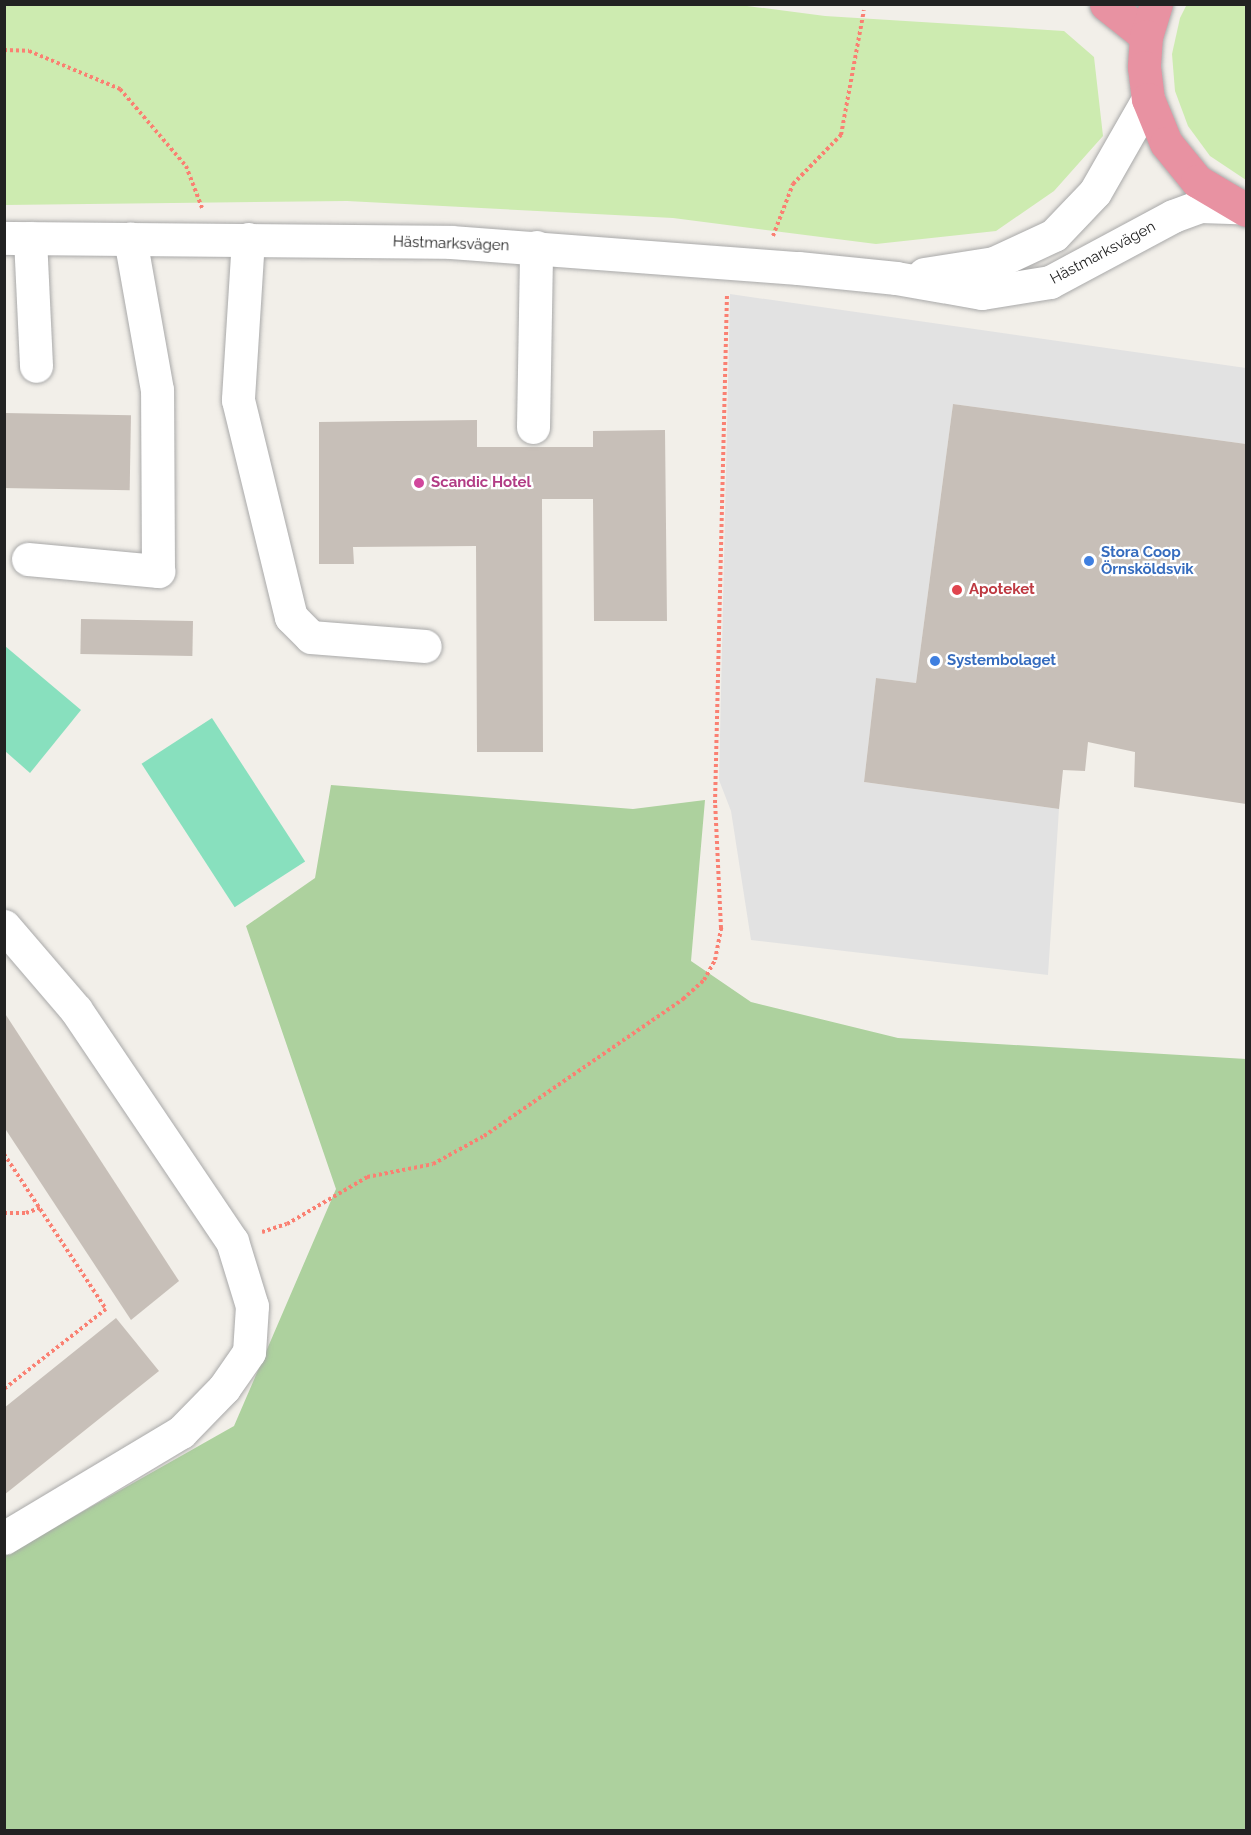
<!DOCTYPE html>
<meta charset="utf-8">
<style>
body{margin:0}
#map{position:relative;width:1251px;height:1835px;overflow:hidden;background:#f2efe9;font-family:Raleway,sans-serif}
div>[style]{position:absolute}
.grass>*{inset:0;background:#cdebb0}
.forest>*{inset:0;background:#add19e}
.pitch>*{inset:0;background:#88e0be;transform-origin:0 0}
.parking>*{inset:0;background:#e2e2e2}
.building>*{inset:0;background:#c7bfb8;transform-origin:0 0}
.path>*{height:4px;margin-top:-2px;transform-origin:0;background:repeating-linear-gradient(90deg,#fa8072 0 3px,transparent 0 6px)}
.roads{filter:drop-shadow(0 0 2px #a9a9a9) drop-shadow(0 0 2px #a9a9a9)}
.minor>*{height:33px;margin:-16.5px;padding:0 16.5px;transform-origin:16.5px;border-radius:16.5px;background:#fff}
.highway>*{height:33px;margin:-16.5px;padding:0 16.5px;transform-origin:16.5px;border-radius:16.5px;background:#e892a2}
.dots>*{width:16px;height:16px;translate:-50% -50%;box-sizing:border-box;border:3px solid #fff;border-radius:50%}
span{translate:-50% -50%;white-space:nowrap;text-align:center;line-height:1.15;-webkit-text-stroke:4.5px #fff;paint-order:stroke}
.street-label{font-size:15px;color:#222}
.hotel-label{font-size:15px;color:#b23c85;font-weight:700}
.left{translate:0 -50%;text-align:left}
.shop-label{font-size:15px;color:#366cbe;font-weight:700}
.health-label{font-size:15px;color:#be3a42;font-weight:700}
.frame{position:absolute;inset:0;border:6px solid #222;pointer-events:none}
</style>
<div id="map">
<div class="grass">
<div style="clip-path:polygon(732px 4px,825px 16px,1064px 31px,1094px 57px,1103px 136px,1054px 191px,996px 231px,876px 244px,673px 218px,347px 201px,5px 205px,5px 5px)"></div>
<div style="clip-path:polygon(1187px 4px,1246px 5px,1246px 180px,1210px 156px,1188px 126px,1175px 91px,1172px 54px,1180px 18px)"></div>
</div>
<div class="forest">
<div style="clip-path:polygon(331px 785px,633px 809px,705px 800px,691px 961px,751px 1002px,898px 1038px,1246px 1059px,1246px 1830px,5px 1830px,4px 1556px,234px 1426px,336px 1189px,246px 926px,315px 878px)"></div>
</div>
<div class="pitch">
<div style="clip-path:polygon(5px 646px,81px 710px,30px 773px,5px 751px)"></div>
<div style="left:212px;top:718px;width:171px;height:84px;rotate:57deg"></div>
</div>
<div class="parking">
<div style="clip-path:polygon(730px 294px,1246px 368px,1246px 444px,953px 404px,916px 683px,876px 678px,864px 782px,1059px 809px,1048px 975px,751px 940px,731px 811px,719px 780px)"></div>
</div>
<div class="building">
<div style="clip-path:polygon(953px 404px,1246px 444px,1246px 804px,1134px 787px,1135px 752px,1088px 742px,1085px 771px,1063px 770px,1059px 809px,864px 782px,876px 678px,916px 683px)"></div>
<div style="left:4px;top:413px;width:127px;height:75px;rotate:1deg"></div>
<div style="clip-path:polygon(477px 420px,477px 447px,593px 447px,593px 431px,665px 430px,667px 621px,594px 621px,593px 499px,542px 499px,543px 752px,477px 752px,476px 546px,353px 547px,354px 564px,319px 564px,319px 422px)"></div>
<div style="left:81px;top:619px;width:112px;height:35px;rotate:1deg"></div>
<div style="clip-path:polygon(4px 1012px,179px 1281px,131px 1320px,4px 1127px)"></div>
<div style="clip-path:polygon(116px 1318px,159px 1371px,4px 1495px,4px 1408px)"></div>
</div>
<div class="path">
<div style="left:4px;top:50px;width:25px;rotate:2deg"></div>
<div style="left:29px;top:51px;width:99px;rotate:22.7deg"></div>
<div style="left:120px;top:89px;width:101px;rotate:49.4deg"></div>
<div style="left:186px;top:166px;width:45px;rotate:69.1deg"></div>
<div style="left:773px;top:236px;width:56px;rotate:-69deg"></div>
<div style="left:793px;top:184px;width:69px;rotate:-45.6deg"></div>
<div style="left:841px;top:135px;width:127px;rotate:-79.6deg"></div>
<div style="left:4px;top:1154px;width:186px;rotate:56.7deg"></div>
<div style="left:106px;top:1309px;width:130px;rotate:141.9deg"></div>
<div style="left:4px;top:1213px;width:22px"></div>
<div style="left:26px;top:1213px;width:15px;rotate:-20deg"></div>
<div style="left:262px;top:1232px;width:26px;rotate:-18deg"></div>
<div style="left:287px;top:1224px;width:93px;rotate:-30.4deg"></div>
<div style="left:367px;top:1177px;width:67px;rotate:-11.1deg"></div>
<div style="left:433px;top:1164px;width:58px;rotate:-28.8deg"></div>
<div style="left:484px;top:1136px;width:242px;rotate:-34.5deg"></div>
<div style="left:683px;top:999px;width:28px;rotate:-42deg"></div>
<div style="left:704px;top:980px;width:23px;rotate:-61deg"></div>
<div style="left:715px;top:960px;width:33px;rotate:-79deg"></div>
<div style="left:721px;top:928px;width:125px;rotate:-92.7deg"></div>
<div style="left:715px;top:803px;width:509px;rotate:-88.65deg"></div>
</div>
<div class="roads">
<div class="minor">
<div style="left:4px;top:238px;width:447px;rotate:0.5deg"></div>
<div style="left:451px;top:242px;width:348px;rotate:4.3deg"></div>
<div style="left:798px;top:268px;width:99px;rotate:5.8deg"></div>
<div style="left:896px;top:278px;width:87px;rotate:9.9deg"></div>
<div style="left:982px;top:293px;width:69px;rotate:-9.2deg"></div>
<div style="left:1050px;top:282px;width:140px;rotate:-28.2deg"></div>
<div style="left:1173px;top:216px;width:29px;rotate:-20deg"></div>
<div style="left:1200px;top:206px;width:38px;rotate:2deg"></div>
<div style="left:30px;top:238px;width:128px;rotate:87.3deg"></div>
<div style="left:248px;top:239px;width:161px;rotate:93.6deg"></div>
<div style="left:238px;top:400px;width:223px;rotate:76.3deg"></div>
<div style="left:291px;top:617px;width:28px;rotate:45deg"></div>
<div style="left:311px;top:637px;width:114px;rotate:4.5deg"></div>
<div style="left:924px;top:274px;width:71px;rotate:-8.9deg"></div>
<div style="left:994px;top:263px;width:66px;rotate:-25deg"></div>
<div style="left:1054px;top:235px;width:59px;rotate:-46.4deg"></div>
<div style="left:1095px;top:192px;width:107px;rotate:-60.3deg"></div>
<div style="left:533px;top:427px;width:180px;rotate:-89deg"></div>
<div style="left:28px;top:559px;width:131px;rotate:5.3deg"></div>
<div style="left:158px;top:571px;width:181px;rotate:-90.3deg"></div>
<div style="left:157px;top:390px;width:154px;rotate:-100.1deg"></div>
<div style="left:4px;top:926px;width:111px;rotate:49.4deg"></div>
<div style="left:76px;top:1010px;width:279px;rotate:56deg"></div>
<div style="left:232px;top:1241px;width:68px;rotate:72.9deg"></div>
<div style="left:252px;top:1306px;width:46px;rotate:93.7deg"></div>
<div style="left:249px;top:1352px;width:44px;rotate:124.8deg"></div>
<div style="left:224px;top:1388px;width:62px;rotate:134.3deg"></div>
<div style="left:181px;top:1432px;width:206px;rotate:149.1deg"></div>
</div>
<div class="highway">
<div style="left:1106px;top:4px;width:51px;rotate:38.7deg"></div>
<div style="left:1156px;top:4px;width:34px;rotate:107deg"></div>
<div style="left:1146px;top:36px;width:31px;rotate:94deg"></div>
<div style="left:1144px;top:67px;width:32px;rotate:83deg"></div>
<div style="left:1148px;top:99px;width:48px;rotate:67.8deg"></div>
<div style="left:1166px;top:143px;width:49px;rotate:50.8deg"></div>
<div style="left:1197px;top:181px;width:57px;rotate:30.6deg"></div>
</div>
</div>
<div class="dots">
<div style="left:419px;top:483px;background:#d1479c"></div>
<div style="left:1089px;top:561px;background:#3f7fe0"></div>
<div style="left:957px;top:590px;background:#e0444e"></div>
<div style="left:935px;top:661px;background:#3f7fe0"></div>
</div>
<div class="street-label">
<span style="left:451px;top:244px;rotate:2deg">Hästmarksvägen</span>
<span style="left:1103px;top:253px;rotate:-28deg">Hästmarksvägen</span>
</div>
<div class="hotel-label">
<span class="left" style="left:431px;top:483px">Scandic Hotel</span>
</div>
<div class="shop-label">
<span class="left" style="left:1101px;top:561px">Stora Coop<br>Örnsköldsvik</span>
<span class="left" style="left:947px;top:661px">Systembolaget</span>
</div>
<div class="health-label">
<span class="left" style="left:969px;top:590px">Apoteket</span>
</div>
<div class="frame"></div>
</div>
